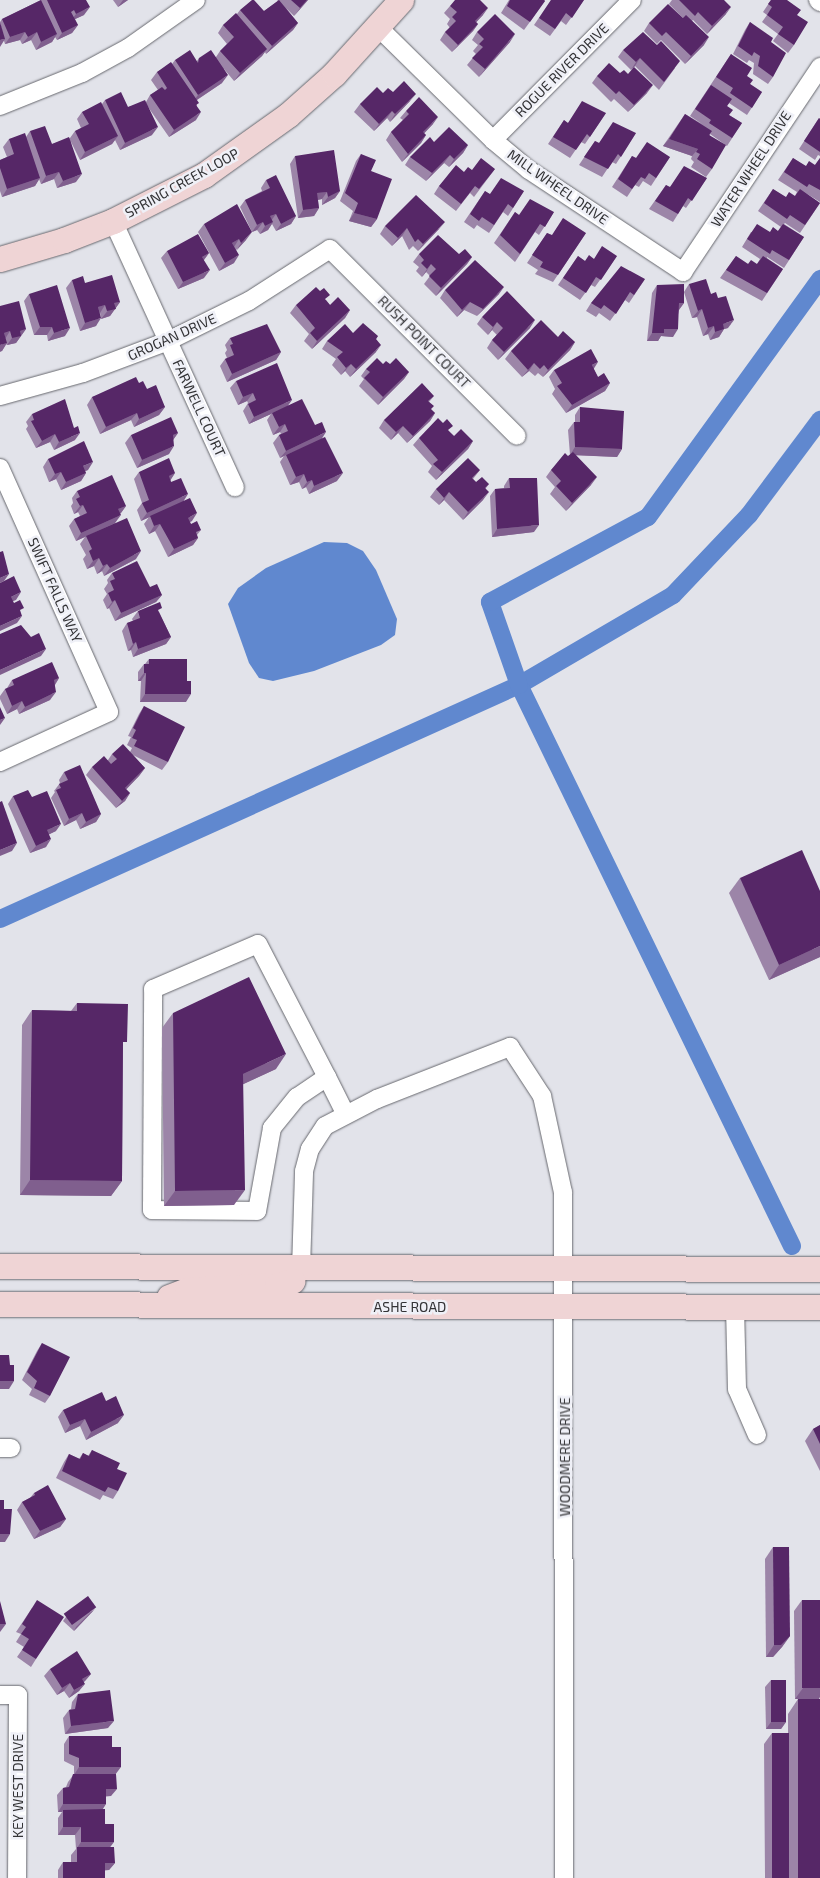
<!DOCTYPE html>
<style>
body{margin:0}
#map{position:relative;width:820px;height:1878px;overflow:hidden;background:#e2e3ea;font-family:"Exo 2",sans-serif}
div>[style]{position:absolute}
.water>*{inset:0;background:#6088cf}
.canal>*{height:18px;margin:-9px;padding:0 9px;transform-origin:9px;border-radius:9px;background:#6088cf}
.roads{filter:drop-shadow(0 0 1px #67686e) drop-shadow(0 0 1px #67686e)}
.street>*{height:18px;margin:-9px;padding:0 9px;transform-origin:9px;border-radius:9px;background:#fff}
.secondary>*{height:25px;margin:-12.5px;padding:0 12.5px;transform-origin:12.5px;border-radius:12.5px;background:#efd4d5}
.wall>*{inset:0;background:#9c85a8}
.shaded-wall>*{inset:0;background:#805f8e}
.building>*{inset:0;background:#562767;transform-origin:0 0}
span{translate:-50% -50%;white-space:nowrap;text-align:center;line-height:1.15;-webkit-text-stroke:5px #eff0f7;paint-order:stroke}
.street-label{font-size:14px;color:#333336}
</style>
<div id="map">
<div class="water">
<div style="clip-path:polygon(324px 542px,347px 543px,363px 551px,376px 570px,397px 619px,395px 635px,381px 645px,314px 671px,273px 681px,259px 678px,249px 663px,228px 604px,238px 588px,266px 568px)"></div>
</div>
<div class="canal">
<div style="left:0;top:919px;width:569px;rotate:-24.27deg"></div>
<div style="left:519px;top:685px;width:178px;rotate:-30.3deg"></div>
<div style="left:673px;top:595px;width:110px;rotate:-46.5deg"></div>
<div style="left:749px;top:515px;width:119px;rotate:-53.2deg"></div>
<div style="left:792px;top:1246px;width:624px;rotate:-115.95deg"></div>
<div style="left:519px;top:685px;width:88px;rotate:-109.3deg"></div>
<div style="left:490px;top:602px;width:179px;rotate:-28.3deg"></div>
<div style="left:648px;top:517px;width:294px;rotate:-54.1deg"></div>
</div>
<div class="roads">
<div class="street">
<div style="left:818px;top:0;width:3px;rotate:45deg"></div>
<div style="left:379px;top:28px;width:160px;rotate:44.5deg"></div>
<div style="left:493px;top:140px;width:47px;rotate:39.8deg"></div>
<div style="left:529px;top:170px;width:185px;rotate:33.5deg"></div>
<div style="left:683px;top:272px;width:247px;rotate:-56.2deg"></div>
<div style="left:0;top:106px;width:88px;rotate:-21.9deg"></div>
<div style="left:82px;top:73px;width:52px;rotate:-28.5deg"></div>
<div style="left:128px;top:48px;width:83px;rotate:-35.2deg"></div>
<div style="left:493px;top:140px;width:197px;rotate:-45.2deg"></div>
<div style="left:113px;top:221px;width:293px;rotate:65.4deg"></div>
<div style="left:0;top:396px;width:86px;rotate:-15.5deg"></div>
<div style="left:83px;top:373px;width:91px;rotate:-20.6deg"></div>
<div style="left:168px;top:341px;width:90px;rotate:-26.3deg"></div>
<div style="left:249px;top:301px;width:96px;rotate:-32.7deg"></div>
<div style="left:330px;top:249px;width:264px;rotate:45deg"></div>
<div style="left:0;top:468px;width:267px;rotate:65.9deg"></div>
<div style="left:109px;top:712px;width:120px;rotate:155.4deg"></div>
<div style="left:327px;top:1077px;width:36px;rotate:146deg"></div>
<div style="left:297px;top:1097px;width:40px;rotate:129deg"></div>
<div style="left:272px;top:1128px;width:84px;rotate:100.2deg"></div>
<div style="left:257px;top:1211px;width:105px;rotate:-179.5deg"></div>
<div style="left:152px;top:1210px;width:221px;rotate:-89.7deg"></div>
<div style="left:153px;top:989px;width:114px;rotate:-23.2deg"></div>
<div style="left:258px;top:944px;width:150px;rotate:62.6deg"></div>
<div style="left:327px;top:1077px;width:42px;rotate:63.4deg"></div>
<div style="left:301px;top:1269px;width:98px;rotate:-88.2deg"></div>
<div style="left:304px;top:1171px;width:23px;rotate:-75deg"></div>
<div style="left:310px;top:1149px;width:27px;rotate:-57deg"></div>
<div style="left:325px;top:1126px;width:59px;rotate:-27.4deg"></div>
<div style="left:377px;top:1099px;width:143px;rotate:-21.4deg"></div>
<div style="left:510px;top:1047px;width:59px;rotate:56.9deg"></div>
<div style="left:542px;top:1096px;width:98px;rotate:77.7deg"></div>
<div style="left:563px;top:1192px;width:686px;rotate:89.92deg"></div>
<div style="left:735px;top:1307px;width:82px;rotate:88.6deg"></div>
<div style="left:737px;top:1389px;width:50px;rotate:66.5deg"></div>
<div style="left:0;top:1448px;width:11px"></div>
<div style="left:0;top:1695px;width:18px"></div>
<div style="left:18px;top:1695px;width:183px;rotate:90.3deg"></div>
</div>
<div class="secondary">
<div style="left:0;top:259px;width:67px;rotate:-16.5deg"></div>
<div style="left:64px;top:240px;width:53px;rotate:-21.2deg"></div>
<div style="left:113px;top:221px;width:102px;rotate:-26.8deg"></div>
<div style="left:204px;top:175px;width:103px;rotate:-35.5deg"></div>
<div style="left:288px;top:115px;width:62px;rotate:-41.7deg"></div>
<div style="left:334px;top:74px;width:100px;rotate:-47.8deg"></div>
<div style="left:0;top:1266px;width:820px;rotate:0.21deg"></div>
<div style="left:169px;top:1297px;width:19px;rotate:-21deg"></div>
<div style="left:187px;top:1290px;width:90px;rotate:-3.2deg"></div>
<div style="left:277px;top:1285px;width:16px;rotate:-15deg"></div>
<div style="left:0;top:1304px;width:820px;rotate:0.21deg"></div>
</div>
</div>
<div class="wall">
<div style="clip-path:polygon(41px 0,86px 0,84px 15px,75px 19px,78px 25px,72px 33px,57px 40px,55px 37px,52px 42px,36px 50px,31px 40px,22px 44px,20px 40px,5px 44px,4px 41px,0 22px,2px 19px)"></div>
<div style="clip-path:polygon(113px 0,128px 0,118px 7px)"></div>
<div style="clip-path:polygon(277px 0,308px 0,294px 16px,286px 8px,298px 23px,293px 30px,266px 54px,265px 52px,262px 56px,234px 81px,224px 69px,222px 83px,197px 100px,197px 106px,196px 120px,169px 137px,148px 107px,152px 135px,120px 150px,115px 140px,112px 144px,80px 160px,71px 142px,76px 182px,57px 188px,54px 179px,41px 184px,39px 179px,35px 186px,2px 197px,0 191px,0 160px,7px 157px,3px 147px,9px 139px,26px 137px,30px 131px,52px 144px,70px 138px,75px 131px,81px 128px,77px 119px,82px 112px,102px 104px,105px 100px,128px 107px,146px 102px,150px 95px,158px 90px,151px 80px,157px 72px,172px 64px,175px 60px,197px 61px,199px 58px,216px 57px,220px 51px,227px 44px,218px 33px,223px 25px,237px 14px,240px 10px,264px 11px,278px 1px)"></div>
<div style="clip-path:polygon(509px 0,544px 0,545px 1px,524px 30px,501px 13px)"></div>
<div style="clip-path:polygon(551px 0,584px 0,566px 25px,561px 21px,550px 36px,534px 25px)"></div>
<div style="clip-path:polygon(672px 0,724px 0,726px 14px,707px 34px,693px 20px,692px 21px,704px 45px,685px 64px,661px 40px,657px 44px,644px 31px,649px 23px,683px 18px,669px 4px)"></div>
<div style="clip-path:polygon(771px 0,797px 15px,794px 45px,788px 53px,773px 41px,778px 34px,762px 22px,767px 15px,763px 12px)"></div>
<div style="clip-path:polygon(450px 6px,483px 15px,476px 22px,478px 24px,473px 31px,452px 52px,440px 40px,445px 32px,450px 28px,447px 24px,450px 19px,444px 13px)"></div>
<div style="clip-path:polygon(750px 22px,771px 42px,773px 77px,768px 84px,753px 74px,754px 63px,749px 60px,747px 63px,733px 54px,745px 30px)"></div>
<div style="clip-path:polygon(477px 32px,510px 42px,479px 77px,467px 65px,476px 54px,473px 51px,478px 45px,472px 40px)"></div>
<div style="clip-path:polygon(623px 50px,675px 68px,659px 90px,635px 66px,631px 70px,618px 57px)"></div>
<div style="clip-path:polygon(731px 54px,747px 76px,750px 84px,762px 92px,747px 115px,729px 103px,727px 106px,729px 115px,742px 123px,727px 146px,710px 134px,712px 169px,706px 177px,691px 167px,694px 162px,691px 159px,692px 156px,663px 146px,685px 114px,702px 124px,690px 116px)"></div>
<div style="clip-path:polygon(620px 73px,647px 93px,628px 112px,614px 99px,611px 102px,592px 83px,597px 76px)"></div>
<div style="clip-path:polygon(393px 92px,410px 101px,390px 122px,387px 118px,374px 131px,354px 112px,360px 104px,383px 93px)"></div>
<div style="clip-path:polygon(406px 111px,433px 124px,424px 133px,426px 135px,421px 143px,402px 162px,386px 140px,391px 132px,403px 120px,400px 118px)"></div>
<div style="clip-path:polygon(606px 113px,585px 144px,581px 142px,570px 158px,548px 144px,564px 120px,567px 123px)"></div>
<div style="clip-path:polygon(819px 118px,820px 119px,820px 156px,818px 155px,815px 160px,799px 149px)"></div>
<div style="clip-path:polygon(636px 133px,616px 164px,612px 162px,602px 177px,579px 165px,595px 141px,599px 143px)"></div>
<div style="clip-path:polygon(434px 142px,468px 145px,463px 153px,449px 167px,444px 163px,426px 181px,405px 165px,410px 157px)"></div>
<div style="clip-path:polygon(361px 154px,371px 171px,377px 219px,371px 227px,349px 221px,353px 211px,340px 201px,356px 161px)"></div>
<div style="clip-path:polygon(295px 156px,340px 191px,335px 198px,322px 205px,322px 199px,318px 200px,319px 208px,314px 216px,298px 218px,290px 164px)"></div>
<div style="clip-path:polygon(632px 156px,636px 158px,670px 157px,651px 186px,643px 181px,639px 187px,635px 185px,627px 197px,612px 187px)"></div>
<div style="clip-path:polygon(793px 158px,805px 166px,815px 165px,820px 158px,820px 202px,804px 192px,820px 203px,800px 233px,785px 223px,784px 224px,804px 237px,784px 268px,767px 257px,767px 258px,783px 269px,762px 301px,720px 278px,736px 256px,748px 264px,757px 264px,760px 259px,742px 247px,751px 232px,769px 232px,778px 231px,781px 227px,758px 211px,773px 189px,785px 197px,795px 196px,797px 192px,778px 180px)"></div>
<div style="clip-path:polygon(495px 169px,474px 197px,470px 193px,456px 211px,434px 194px,439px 186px,464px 172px,472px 170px)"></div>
<div style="clip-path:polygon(707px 178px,686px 208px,683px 206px,673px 222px,649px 209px,666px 185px,669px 187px)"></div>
<div style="clip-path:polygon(266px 180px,296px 216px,291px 224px,276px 231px,272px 224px,268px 230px,260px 234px,257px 230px,252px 232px,240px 207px,245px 200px,262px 191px,261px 188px)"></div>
<div style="clip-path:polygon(485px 191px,489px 194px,524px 191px,508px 216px,503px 212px,489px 233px,477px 225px,474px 229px,464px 222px)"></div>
<div style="clip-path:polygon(515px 212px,519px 215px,554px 212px,539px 235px,535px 232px,515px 262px,494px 243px)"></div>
<div style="clip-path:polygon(204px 224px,246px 240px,236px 250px,234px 263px,219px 271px,198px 232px)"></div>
<div style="clip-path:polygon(385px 226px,439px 229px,418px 251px,413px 246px,409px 250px,402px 236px,392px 246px,380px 234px)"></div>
<div style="clip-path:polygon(547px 233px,551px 235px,586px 233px,553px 282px,535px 274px,538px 270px,527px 263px)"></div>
<div style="clip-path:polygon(167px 251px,209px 253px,204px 260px,204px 278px,178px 289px,161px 258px)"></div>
<div style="clip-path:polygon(419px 254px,459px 254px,472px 257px,467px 264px,436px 296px,424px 284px,430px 276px,426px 272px,422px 277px,416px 271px,419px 267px,413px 262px)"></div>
<div style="clip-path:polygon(578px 256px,585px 261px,593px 259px,617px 256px,595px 287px,591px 285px,580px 300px,558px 285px)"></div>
<div style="clip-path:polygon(645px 279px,629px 303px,625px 300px,610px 321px,599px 313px,596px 317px,586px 311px,591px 303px)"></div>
<div style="clip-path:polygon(72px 280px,85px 283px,120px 302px,110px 316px,101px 319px,100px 313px,96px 326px,80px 331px,66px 288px)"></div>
<div style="clip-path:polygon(689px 284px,711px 294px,728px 328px,724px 329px,719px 337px,710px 340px,708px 334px,703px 336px,697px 317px,692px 318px,684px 292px)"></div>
<div style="clip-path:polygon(657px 285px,684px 303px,679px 310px,673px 337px,661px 336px,658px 341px,647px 341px,652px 293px)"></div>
<div style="clip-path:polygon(445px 290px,499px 294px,477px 316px,464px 310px,457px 317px,440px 298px)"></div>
<div style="clip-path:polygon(29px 294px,65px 336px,48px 341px,47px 335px,34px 335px,24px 301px)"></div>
<div style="clip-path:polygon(326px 300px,330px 305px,350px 310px,345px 318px,312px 349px,304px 341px,309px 334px,290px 313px,296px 305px)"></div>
<div style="clip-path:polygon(0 306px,26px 329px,16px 343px,7px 345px,6px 344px,2px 351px)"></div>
<div style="clip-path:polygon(482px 317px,530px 328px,498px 360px,487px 348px,492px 340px,497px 335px,492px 330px,488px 335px,477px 324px)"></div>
<div style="clip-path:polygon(353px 333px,378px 336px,376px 339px,376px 352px,350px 377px,345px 371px,341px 375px,332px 365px,336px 359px,322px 349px,327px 341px)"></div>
<div style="clip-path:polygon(558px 337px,575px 342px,570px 350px,543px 377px,538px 373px,535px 376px,529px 371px,522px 377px,505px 359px,511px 351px)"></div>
<div style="clip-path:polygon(230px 338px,281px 352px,276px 360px,227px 382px,220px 366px,225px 359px,227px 358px,225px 353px,227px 350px,225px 345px)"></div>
<div style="clip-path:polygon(383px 364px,390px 364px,409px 372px,404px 379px,378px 405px,359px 386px,364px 379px,361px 376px,366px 369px)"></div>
<div style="clip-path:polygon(593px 368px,598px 377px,610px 383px,605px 391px,566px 413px,552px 394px,555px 389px,549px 377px,554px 370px)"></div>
<div style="clip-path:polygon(236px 381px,288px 405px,322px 438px,337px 481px,309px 494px,306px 487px,302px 489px,299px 482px,290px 485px,280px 462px,284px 456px,280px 458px,273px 443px,279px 435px,281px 434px,280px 432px,273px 435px,267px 420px,271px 414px,249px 424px,243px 411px,248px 403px,247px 401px,238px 405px,230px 388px)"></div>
<div style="clip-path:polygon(139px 383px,147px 389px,165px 407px,159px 415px,134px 427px,131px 420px,100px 434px,87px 405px,92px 397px)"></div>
<div style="clip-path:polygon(434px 396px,429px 402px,431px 410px,435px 413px,430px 421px,407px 443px,398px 433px,391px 440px,379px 428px,384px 420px)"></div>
<div style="clip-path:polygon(580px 407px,622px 449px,617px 457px,576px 455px,591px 485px,566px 511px,550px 494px,555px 487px,546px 477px,551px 470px,570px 455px,568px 430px,574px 422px,575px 422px,575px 415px)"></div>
<div style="clip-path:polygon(32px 414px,75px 440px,54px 450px,50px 442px,36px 448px,26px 429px,28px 426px,26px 422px)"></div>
<div style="clip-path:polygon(449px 432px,454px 436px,473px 441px,468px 449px,436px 480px,428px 472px,432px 466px,413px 445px,419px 438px)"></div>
<div style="clip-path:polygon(178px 433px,173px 440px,169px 454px,137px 468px,125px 443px,131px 435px)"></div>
<div style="clip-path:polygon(48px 459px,88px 470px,85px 471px,86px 473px,81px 481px,61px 490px,56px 479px,49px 482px,43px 467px)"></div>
<div style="clip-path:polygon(480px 470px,473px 479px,476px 482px,489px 484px,486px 488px,483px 500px,463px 520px,444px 500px,439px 505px,430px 497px,436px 489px)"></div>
<div style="clip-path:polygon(139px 472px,175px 473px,170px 480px,184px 501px,192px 521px,190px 522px,191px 524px,201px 530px,197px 535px,198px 538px,193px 545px,168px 557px,155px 531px,149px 534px,144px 524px,149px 517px,141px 521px,137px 510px,142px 503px,134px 479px)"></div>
<div style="clip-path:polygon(509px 478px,534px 532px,492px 537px,490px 496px,495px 489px,504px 488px,504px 486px)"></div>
<div style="clip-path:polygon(77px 491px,126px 506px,120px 514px,115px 523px,136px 559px,104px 576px,102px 571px,97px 574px,94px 566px,87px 569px,83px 559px,86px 555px,80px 544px,85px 537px,76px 541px,69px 526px,74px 519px,80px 516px,78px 512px,74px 514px,71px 506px,73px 503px,72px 498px)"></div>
<div style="clip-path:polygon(112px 573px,150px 587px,162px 595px,156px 602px,115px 621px,109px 608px,107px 609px,103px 600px,107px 594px,104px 589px,108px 583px,107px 580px)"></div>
<div style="clip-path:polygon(138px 611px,159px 612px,171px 637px,166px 644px,133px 657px,131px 650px,128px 651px,122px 631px,127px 623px,133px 621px,132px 619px)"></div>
<div style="clip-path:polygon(149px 659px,187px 681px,186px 702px,140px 702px,141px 681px,138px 681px,138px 672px,144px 664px,145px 664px)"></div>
<div style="clip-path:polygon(59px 678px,55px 685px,50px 700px,19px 714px,17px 709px,7px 714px,0 699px,0 696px,5px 689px,7px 688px,12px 680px)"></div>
<div style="clip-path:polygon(144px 706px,168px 762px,162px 770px,133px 755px,145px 768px,139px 776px,126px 789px,130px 793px,125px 801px,116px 808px,86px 775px,92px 767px,108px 760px,112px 754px,130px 752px,132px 748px,127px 745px,131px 737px,128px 736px,139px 714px)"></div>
<div style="clip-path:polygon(64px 772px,101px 814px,96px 822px,80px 829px,76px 820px,64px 826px,51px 798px,55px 792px,54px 791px,60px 783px,59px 780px)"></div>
<div style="clip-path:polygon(13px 796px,32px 797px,56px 831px,49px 834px,46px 847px,30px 853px,8px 804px)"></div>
<div style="clip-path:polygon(740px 878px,820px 957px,769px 980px,729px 893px)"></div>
<div style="clip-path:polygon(77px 1003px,123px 1047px,122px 1181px,111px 1196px,20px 1195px,22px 1025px,32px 1010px,71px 1011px)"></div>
<div style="clip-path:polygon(173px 1013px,276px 1069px,243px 1084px,234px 1205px,164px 1206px,162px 1028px)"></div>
<div style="clip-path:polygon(42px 1343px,50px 1396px,45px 1403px,29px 1395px,32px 1389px,22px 1380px,37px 1351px)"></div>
<div style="clip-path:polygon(106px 1401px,118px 1423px,86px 1440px,80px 1426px,65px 1433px,58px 1417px,63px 1410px)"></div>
<div style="clip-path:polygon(820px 1425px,820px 1471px,805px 1441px,813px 1429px)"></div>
<div style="clip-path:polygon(92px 1450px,117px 1469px,118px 1491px,113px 1499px,103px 1495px,100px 1500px,56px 1478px,64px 1462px,69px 1454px,79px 1459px,83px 1453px,88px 1456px)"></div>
<div style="clip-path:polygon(34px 1493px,66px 1519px,60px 1527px,34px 1539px,17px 1510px,22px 1502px,30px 1498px)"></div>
<div style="clip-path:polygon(773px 1547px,790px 1636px,782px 1647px,773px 1657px,766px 1657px,765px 1559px)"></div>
<div style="clip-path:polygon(802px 1600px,819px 1699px,795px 1699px,794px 1611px)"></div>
<div style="clip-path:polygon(32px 1608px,36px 1659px,31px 1667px,17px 1657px,24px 1647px,16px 1642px,21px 1634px,16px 1632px)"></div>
<div style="clip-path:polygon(93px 1611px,74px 1631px,63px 1621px,66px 1617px)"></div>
<div style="clip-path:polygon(50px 1669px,91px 1674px,84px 1682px,79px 1691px,69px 1698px,64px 1691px,57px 1695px,44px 1676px)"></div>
<div style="clip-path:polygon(771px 1680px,786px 1722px,781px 1729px,766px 1729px,765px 1687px)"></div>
<div style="clip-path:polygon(78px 1694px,108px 1728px,65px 1734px,63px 1718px,69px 1710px,71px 1709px,72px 1702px)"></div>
<div style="clip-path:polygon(798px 1699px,820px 1878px,765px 1878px,764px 1744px,772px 1733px,788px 1733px,788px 1714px)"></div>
<div style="clip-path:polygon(69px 1736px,112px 1747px,116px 1774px,111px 1796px,106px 1796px,106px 1804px,102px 1809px,110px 1847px,115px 1863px,109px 1870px,105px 1870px,105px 1878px,58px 1878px,58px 1870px,63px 1862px,71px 1862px,71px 1855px,76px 1849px,75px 1835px,58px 1835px,58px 1818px,62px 1812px,58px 1812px,57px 1795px,63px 1788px,66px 1787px,68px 1782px,74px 1774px,74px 1766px,64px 1761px,64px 1744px)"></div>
</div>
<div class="shaded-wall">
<div style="clip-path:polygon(123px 0,128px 0,118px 7px)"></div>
<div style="clip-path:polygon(307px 0,308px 0,294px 16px,300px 8px)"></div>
<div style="clip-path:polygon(90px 7px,84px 15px,71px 21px,76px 14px)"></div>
<div style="clip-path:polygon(731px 7px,726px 14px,707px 34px,712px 26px)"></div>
<div style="clip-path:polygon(488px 8px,483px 15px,470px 29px,475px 21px)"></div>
<div style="clip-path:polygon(298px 23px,293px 30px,266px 54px,272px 46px)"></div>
<div style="clip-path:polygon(478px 24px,473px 31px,452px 52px,458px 45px)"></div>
<div style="clip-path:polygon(78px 25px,72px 33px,57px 40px,62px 33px)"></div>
<div style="clip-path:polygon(25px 32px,20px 40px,5px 44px,10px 37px)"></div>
<div style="clip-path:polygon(37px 32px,31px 40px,22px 44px,28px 37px)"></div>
<div style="clip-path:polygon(57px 34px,52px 42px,36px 50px,41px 42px)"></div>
<div style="clip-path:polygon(515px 34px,510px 42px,479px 77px,485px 69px)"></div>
<div style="clip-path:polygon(709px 37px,704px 45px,685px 64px,691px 56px)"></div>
<div style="clip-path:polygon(5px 39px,0 47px,0 40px)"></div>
<div style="clip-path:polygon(267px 49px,262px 56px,234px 81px,240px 73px)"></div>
<div style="clip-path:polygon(640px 58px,635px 66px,631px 70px,636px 62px)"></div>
<div style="clip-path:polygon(228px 75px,222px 83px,192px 103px,198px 95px)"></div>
<div style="clip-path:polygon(653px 85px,647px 93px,628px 112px,634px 105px)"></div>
<div style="clip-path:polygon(416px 94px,410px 101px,390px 122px,395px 114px)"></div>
<div style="clip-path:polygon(392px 111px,387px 118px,374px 131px,379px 124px)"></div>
<div style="clip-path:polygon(201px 112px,196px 120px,169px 137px,174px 130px)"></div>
<div style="clip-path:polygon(438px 117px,433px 124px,418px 140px,423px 132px)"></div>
<div style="clip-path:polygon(158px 127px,152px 135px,120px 150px,125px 143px)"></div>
<div style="clip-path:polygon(426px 135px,421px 143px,402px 162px,408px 154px)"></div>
<div style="clip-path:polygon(118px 136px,112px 144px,80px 160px,85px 152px)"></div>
<div style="clip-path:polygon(669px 139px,698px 149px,692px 156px,663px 146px)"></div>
<div style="clip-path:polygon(468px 145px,463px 153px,449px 167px,454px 159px)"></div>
<div style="clip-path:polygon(450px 155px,444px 163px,426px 181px,432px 173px)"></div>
<div style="clip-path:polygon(59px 172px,54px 179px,41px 184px,46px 176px)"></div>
<div style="clip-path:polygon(82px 174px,76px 182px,57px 188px,63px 181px)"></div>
<div style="clip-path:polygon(40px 178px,35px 186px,2px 197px,7px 189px)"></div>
<div style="clip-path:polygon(340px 191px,335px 198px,322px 205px,328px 197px)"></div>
<div style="clip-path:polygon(327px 192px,322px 199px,312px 201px,317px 193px)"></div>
<div style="clip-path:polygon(319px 208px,314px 216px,298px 218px,303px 210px)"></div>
<div style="clip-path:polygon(354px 213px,377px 219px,371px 227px,349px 221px)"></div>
<div style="clip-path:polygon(276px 214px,271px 221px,270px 216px)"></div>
<div style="clip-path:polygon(296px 216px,291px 224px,276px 231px,281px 224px)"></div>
<div style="clip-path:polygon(263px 222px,257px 230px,252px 232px,257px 225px)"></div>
<div style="clip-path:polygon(273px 222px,268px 230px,260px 234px,265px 226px)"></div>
<div style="clip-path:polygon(445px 222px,439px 229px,418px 251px,423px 244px)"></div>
<div style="clip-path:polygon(407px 228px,402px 236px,392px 246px,398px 238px)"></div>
<div style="clip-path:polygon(252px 232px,246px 240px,236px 251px,241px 243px)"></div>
<div style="clip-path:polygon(239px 239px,234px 247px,232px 243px)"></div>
<div style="clip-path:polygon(209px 253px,203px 261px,202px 257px)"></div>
<div style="clip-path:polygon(239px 255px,234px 263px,219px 271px,225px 263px)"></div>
<div style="clip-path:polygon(472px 257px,467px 264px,436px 296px,441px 288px)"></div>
<div style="clip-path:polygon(431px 264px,426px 272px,422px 277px,427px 269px)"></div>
<div style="clip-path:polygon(210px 270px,204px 278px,178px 289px,183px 282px)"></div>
<div style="clip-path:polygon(504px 287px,499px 294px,477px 316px,483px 309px)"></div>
<div style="clip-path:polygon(120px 302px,110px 316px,101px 319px,114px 303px)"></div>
<div style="clip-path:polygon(470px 302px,464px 310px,457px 317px,462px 310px)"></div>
<div style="clip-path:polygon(679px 303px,684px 303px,678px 311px)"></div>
<div style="clip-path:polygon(105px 305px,100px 313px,98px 307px)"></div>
<div style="clip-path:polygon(702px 309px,697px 317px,692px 318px,698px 311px)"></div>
<div style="clip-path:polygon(350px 310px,345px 318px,312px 349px,317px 341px)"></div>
<div style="clip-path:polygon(101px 318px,96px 326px,80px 331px,85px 323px)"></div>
<div style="clip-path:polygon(535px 320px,530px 328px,498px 360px,504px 352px)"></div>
<div style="clip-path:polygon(734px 320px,728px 328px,717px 331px,723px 324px)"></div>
<div style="clip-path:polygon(497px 322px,492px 330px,488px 335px,493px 327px)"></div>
<div style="clip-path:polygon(714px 326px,708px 334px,703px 336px,708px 328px)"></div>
<div style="clip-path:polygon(40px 327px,52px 327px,47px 335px,34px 335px)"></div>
<div style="clip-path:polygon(70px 328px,65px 336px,48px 341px,54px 333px)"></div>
<div style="clip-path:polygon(26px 329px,16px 343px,7px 345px,12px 338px,20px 331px)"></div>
<div style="clip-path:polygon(664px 329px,678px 329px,673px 337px,661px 336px,658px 341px,647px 341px,652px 333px)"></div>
<div style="clip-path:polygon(724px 329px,719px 337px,710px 340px,715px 332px)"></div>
<div style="clip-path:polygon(10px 331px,5px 339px,4px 333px)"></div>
<div style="clip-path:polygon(575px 342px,570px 350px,543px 377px,548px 370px)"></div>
<div style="clip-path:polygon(7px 343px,2px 351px,0 352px,0 345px)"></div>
<div style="clip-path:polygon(381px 345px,376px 352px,350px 377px,356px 369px)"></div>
<div style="clip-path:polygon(281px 352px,276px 360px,227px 382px,232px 374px)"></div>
<div style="clip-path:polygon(598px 362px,593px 370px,592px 365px)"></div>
<div style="clip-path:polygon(534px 363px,529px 371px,522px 377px)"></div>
<div style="clip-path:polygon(351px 364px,345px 371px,341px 375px,346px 368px)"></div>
<div style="clip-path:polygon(409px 372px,404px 379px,378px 405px,383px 397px)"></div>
<div style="clip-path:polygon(610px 383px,605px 391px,566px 413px,572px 405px)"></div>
<div style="clip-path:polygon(253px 393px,247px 401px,238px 405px,243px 397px)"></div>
<div style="clip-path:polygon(292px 400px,287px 407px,272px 413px,271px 414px,249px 424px,254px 417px)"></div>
<div style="clip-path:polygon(165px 407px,159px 415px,134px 427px,139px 419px)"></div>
<div style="clip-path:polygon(137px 413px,131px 420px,100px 434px,106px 427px)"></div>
<div style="clip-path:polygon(435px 413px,430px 421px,407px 443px,413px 436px)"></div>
<div style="clip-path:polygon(285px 424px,280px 432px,273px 435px,279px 427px)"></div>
<div style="clip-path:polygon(403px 426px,398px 433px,391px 440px,396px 432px)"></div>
<div style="clip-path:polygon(326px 432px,321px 440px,286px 455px,280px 458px,286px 451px)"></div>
<div style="clip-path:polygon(80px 433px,75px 440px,54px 450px,59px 442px)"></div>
<div style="clip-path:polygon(178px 433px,173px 440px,173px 435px)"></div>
<div style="clip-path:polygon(55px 434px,50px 442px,36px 448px,42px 441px)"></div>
<div style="clip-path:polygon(473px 441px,468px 449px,436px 480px,442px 472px)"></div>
<div style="clip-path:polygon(174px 446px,169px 454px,137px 468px,142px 460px)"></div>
<div style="clip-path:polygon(575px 447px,622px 449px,617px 457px,570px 455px)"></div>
<div style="clip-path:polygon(93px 462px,88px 470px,78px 474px,83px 466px)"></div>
<div style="clip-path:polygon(61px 472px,56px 479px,49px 482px,55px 474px)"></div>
<div style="clip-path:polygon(86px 473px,81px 481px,61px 490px,66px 482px)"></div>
<div style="clip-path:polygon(175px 473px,170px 481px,169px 476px)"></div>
<div style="clip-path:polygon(343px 473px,337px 481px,309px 494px,314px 486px)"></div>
<div style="clip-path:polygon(304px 474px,299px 482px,290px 485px,296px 477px)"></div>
<div style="clip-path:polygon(597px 477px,591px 485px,566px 511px,572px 503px)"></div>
<div style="clip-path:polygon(312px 480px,306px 487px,302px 489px,307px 482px)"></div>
<div style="clip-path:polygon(449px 492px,444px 500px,439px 505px,444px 498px)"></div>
<div style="clip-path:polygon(489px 492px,483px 500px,463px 520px,468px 512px)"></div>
<div style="clip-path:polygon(188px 494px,183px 502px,141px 521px,147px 513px)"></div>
<div style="clip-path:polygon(83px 505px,78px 512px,74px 514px,80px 506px)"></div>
<div style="clip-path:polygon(126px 506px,121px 513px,113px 517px,118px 509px)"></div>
<div style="clip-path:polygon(197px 513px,192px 521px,182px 525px,188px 518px)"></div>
<div style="clip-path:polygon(121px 515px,115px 523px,76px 541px,81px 533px)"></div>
<div style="clip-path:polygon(160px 524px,155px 531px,149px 534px,154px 526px)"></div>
<div style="clip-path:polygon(539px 525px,534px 532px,492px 537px,497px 529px)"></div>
<div style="clip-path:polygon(198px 538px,193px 545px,168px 557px,174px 549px)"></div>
<div style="clip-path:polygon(141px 551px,136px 559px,104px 576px,110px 568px)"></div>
<div style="clip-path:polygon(99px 558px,94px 566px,87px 569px,93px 561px)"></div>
<div style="clip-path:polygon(107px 564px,102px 571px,97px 574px,103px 566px)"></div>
<div style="clip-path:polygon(9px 574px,4px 581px,0 583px,0 578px)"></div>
<div style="clip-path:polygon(21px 592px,16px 600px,6px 604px,11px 597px)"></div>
<div style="clip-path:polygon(162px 595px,156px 602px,115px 621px,121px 613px)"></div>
<div style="clip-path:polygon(115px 600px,109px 608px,107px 609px,112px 602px)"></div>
<div style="clip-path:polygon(22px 616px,17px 623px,0 631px,0 626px)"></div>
<div style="clip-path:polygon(171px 637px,166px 644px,133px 657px,138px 649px)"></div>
<div style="clip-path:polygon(136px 642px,131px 650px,128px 651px,133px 644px)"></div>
<div style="clip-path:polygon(46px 649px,41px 656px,0 675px,0 670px)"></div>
<div style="clip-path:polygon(144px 673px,146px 673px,141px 681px,138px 681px)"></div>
<div style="clip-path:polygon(59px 678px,54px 686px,54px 680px)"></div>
<div style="clip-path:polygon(56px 692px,50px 700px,19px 714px,25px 707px)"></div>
<div style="clip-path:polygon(145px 694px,191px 694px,186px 702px,140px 702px)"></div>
<div style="clip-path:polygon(22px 701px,17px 709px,7px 714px,12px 706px)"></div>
<div style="clip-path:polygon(5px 718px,0 725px,0 720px)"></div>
<div style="clip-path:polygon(145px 768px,139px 776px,120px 796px,125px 788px)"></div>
<div style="clip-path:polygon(130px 793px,125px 801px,116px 808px,122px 801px)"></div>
<div style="clip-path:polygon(82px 813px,76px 820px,64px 826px,69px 819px)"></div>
<div style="clip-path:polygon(101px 814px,96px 822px,80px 829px,86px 822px)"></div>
<div style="clip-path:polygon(61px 824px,56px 831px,42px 838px,47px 830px)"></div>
<div style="clip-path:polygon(51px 839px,46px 847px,30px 853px,36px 846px)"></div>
<div style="clip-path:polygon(17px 843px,12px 851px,0 856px,0 850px)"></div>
<div style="clip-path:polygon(820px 946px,820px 957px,769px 980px,779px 965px)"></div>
<div style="clip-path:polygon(286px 1054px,276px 1069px,233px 1089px,243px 1074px)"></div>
<div style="clip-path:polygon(30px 1180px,122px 1181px,111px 1196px,20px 1195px)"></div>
<div style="clip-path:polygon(245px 1190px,234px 1205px,164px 1206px,175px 1191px)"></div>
<div style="clip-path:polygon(0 1381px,14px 1381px,9px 1389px,0 1389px)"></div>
<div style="clip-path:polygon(124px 1415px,118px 1423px,86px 1440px,91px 1432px)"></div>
<div style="clip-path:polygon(85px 1419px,80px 1426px,65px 1433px,70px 1425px)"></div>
<div style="clip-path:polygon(66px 1519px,60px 1527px,34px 1539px,40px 1531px)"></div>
<div style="clip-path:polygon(0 1534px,10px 1534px,5px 1542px,0 1542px)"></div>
<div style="clip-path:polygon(96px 1607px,93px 1611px,74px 1631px,76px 1627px)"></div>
<div style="clip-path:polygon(0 1624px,6px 1624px,0 1632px)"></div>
<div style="clip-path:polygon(790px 1636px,782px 1647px,773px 1657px,766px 1657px,774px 1645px)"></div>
<div style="clip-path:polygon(91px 1674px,85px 1681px,76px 1687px,82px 1679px)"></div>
<div style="clip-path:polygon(70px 1683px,64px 1691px,57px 1695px,62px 1688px)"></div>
<div style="clip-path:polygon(85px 1684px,79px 1691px,69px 1698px,74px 1690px)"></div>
<div style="clip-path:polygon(803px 1688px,820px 1688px,820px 1697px,819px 1699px,795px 1699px)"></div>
<div style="clip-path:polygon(114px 1721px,108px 1728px,65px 1734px,71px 1726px)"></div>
<div style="clip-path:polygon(771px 1722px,786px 1722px,781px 1729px,766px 1729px)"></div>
<div style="clip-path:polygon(79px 1767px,121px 1767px,115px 1775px,74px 1775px)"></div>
<div style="clip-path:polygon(106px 1789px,117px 1789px,111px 1796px,101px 1797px)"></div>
<div style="clip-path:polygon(63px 1804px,106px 1804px,101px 1812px,63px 1810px,62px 1812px,58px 1812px)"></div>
<div style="clip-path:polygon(63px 1827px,81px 1827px,75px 1835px,58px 1835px)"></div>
<div style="clip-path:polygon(81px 1842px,114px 1842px,108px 1850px,77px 1848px)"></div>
<div style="clip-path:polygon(105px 1863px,115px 1863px,109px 1870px,100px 1871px)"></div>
</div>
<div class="building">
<div style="clip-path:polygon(41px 0,57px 34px,41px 42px,37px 32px,28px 37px,25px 32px,10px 37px,2px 19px)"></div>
<div style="clip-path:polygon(47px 0,86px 0,90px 7px,76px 14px,74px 10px,71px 12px,78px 25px,62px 33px)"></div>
<div style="clip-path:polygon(252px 0,254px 0,264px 11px,279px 0,298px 23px,272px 46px,240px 10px)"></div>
<div style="clip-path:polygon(291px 0,307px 0,300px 8px)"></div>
<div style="clip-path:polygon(455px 0,480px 0,488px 8px,475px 21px,478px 24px,458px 45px,445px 32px,456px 21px,452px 17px,457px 12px,450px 6px)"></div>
<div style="clip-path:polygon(510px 0,544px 0,545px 1px,530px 22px,507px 6px)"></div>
<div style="clip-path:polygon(551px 0,584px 0,572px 18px,566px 13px,555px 29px,539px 18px)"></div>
<div style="clip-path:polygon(679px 0,724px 0,731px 7px,712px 26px,698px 12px,695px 16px)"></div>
<div style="clip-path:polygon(771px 0,787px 0,801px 10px,797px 15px,808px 22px,794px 45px,778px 34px,783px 27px,767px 15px,772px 7px,768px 4px)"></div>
<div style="clip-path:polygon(668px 4px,683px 18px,686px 15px,709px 37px,691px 56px,666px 32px,662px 36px,649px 23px)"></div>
<div style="clip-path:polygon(236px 13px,267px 49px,240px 73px,220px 51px,234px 37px,223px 25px)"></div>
<div style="clip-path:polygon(495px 14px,515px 34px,485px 69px,472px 58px,483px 47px,479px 44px,484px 39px,477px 32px)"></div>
<div style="clip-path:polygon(0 22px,5px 39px,0 40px)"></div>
<div style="clip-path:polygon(750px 22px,773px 38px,771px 42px,786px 53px,773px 77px,758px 66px,760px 56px,754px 52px,752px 56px,738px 46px)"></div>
<div style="clip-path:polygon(643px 32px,657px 45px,661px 41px,680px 61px,664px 82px,640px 58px,636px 62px,623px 50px)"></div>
<div style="clip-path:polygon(190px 50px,198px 63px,199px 58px,211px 50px,228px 75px,198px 95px,175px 60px)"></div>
<div style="clip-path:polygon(731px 54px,752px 68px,747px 76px,753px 80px,750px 84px,762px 92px,752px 108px,730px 93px,733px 88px,716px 77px)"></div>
<div style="clip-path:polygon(171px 62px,199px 103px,196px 105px,201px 112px,174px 130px,150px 95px,162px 87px,165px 90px,167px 88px,157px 72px)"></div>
<div style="clip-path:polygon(609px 63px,620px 73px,624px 70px,628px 74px,634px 67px,653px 85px,634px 105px,619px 91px,616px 94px,597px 76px)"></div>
<div style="clip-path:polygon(404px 81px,416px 94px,395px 114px,392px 111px,379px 124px,360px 104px,377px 87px,383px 93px,388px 88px,393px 92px)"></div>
<div style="clip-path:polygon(711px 85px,732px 99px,727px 106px,733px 110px,729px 115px,742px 123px,732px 138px,709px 123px,711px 120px,695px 109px)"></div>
<div style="clip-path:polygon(121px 92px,128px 107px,145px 100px,158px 127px,125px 143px,105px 100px)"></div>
<div style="clip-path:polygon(419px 97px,438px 117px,423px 132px,426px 135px,408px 154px,391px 132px,409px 114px,406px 111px)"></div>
<div style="clip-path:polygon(582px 101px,606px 113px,590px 137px,587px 134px,576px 150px,553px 137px,564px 120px,568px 123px)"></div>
<div style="clip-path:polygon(101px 102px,118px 136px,85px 152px,75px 131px,89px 124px,82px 112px)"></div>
<div style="clip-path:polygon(685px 114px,712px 131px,709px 135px,726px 145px,712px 169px,697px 159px,700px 154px,696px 152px,698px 149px,669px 139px)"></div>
<div style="clip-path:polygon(819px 118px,820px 119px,820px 152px,804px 141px)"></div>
<div style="clip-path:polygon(613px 122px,636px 133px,621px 157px,618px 154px,608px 169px,584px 157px,595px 141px,599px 143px)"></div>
<div style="clip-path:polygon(45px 126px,52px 144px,69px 137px,82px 174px,63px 181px,59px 172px,46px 176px,30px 131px)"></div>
<div style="clip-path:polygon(449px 127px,468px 145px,454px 159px,450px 155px,432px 173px,410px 157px,430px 137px,434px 142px)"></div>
<div style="clip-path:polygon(25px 133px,40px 178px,7px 189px,0 168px,0 160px,14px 154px,9px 139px)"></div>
<div style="clip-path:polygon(647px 142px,670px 157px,656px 178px,649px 173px,645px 179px,641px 177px,632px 189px,618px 179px,632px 156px,636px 158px)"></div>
<div style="clip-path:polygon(334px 150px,340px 191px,328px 197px,327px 192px,317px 193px,319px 208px,303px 210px,295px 156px)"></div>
<div style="clip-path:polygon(361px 154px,376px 160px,371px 171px,392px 179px,377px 219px,354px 213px,358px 203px,345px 193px)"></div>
<div style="clip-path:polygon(481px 158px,495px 169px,479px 189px,475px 186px,461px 204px,439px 186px,456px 165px,464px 172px,468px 167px,472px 170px)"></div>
<div style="clip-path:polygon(793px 158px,806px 166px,809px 161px,815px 165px,820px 158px,820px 190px,809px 184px,807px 187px,784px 172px)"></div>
<div style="clip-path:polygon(684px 166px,707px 178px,692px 201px,688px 198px,678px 214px,655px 201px,666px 185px,670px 187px)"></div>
<div style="clip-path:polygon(276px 175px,296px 216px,281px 224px,276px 214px,270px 216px,273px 222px,265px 226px,263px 222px,257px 225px,245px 200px,270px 188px,266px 180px)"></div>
<div style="clip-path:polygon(501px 178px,524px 191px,513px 208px,508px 204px,494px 225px,482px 217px,479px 221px,470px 214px,485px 191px,490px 194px)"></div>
<div style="clip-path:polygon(773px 189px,786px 197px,789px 192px,795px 196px,800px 189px,820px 203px,805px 225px,790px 215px,787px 219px,764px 203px)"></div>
<div style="clip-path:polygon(416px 195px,445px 222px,423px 244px,418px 239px,415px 242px,407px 228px,398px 238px,385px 226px)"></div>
<div style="clip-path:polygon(530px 199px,554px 212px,545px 227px,540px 224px,520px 254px,500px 235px,515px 212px,519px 215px)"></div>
<div style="clip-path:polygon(237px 204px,252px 232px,241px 243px,239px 239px,232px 243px,239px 255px,225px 263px,204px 224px)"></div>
<div style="clip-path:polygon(563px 218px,586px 233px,558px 275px,540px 267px,543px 262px,532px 255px,547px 233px,552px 235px)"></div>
<div style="clip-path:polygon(757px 224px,770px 232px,773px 227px,778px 231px,783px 224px,804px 237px,789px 260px,772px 250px,770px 254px,747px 239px)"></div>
<div style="clip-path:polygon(198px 234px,209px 253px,202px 257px,210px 270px,183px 282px,167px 251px)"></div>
<div style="clip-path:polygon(438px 235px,459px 254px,465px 249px,472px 257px,441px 288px,429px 276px,436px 269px,431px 264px,427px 269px,421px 263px,424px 260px,419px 254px)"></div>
<div style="clip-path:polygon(602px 246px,617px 256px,601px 280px,596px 277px,586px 293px,563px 278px,578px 256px,585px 261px,589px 255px,594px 259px)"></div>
<div style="clip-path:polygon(736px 256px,748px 264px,751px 260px,757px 264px,763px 256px,783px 269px,767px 293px,726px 270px)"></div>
<div style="clip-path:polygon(475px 260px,504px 287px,483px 309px,470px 302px,462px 310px,445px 290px)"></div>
<div style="clip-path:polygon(621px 266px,645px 279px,634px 295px,630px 292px,616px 314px,604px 305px,601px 309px,591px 303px)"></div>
<div style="clip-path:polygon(112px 275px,120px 302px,114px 303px,116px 309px,107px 311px,105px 305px,98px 307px,101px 318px,85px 323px,72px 280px,83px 276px,85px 283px)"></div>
<div style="clip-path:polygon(706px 279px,711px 294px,716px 292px,718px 298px,726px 296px,734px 320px,723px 324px,724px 329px,715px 332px,714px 326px,708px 328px,702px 309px,698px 311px,689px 284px)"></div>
<div style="clip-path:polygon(684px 284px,684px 303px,679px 303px,678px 329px,664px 329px,664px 333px,652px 333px,657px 285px)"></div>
<div style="clip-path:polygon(57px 285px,70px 328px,54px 333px,52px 327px,40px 327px,29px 294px)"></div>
<div style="clip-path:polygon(316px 287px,320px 291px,324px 288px,330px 295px,325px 299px,330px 305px,338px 297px,350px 310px,317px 341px,310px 333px,315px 328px,296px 305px)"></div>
<div style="clip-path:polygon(507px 291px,535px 320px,504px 352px,492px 340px,503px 328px,497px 322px,493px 327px,482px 317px)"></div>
<div style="clip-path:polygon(19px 301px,26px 329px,20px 331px,21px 336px,12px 338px,10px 331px,4px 333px,7px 343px,0 345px,0 306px)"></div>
<div style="clip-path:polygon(541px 320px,558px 337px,563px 331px,575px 342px,548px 370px,544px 365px,540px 369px,534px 363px,528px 370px,511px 351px)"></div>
<div style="clip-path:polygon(363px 323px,378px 336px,376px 339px,381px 345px,356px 369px,351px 364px,346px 368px,337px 357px,343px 352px,327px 341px,345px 324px,353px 333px)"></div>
<div style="clip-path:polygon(267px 324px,281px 352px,232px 374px,225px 359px,234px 355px,230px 345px,233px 344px,230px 338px)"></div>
<div style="clip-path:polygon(591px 349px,598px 362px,592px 365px,598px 377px,604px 373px,610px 383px,572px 405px,557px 386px,562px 383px,554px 370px)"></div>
<div style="clip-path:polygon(377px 358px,383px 364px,386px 361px,390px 364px,396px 358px,409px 372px,383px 397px,364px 378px,370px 372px,366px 369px)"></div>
<div style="clip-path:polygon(277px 363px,292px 400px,254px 417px,248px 404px,256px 400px,253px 393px,243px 397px,236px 381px)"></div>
<div style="clip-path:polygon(136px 377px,139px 383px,143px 381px,147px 389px,156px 385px,165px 407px,139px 419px,137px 413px,106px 427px,92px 397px)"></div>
<div style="clip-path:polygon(422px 383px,434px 396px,428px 401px,434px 406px,431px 409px,435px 413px,413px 436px,403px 426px,396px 432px,384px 420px)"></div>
<div style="clip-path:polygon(65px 399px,74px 428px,78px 426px,80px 433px,59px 442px,55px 434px,42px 441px,31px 421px,34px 420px,32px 414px)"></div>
<div style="clip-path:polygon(302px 399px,315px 425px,322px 422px,326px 432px,286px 451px,279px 435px,288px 431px,285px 424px,279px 427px,272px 413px)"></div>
<div style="clip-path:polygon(580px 407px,624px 411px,622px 449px,575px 447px,574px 422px,580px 422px)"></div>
<div style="clip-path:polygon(171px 417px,178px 433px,173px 435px,174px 446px,142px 460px,131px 435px)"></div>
<div style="clip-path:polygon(438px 418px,443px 423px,447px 419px,453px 426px,448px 430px,454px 436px,461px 429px,473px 441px,442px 472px,433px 464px,438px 460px,419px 438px)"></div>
<div style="clip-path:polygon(325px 437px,343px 473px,314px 486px,312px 480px,307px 482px,304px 474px,296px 477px,286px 455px)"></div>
<div style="clip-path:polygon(84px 441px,93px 462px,83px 466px,86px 473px,66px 482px,61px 472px,55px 474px,48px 459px)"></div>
<div style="clip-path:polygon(573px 452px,597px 477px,572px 503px,556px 486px,561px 481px,551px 470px,565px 453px,568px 456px)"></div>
<div style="clip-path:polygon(169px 458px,175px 473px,169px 476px,171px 482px,181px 478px,188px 494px,147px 513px,142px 503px,149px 500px,139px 472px)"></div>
<div style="clip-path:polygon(468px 458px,480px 470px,472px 478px,476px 482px,482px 477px,489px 484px,485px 488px,489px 492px,468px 512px,449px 492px,444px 498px,436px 489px)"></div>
<div style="clip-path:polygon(112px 475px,126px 506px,118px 509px,121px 515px,81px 533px,74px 519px,87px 513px,83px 505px,80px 506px,76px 499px,80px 497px,77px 491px)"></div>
<div style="clip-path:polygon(509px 478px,537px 478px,539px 525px,497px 529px,495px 489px,510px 488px)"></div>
<div style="clip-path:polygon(190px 498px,197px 513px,188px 518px,191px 524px,197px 521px,201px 530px,196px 532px,198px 538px,174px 549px,160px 524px,154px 526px,150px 516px)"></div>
<div style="clip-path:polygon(127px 518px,141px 551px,110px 568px,107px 564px,103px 566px,99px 558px,93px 561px,89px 551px,92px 549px,86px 536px)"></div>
<div style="clip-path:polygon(3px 551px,9px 574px,0 578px,0 552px)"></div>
<div style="clip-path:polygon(137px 561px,150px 587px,157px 584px,162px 595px,121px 613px,115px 600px,112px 602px,108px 593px,114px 590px,110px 581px,115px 579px,112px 573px)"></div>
<div style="clip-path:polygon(14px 576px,21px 592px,11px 597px,14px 603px,20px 600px,24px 608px,20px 610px,22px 616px,0 626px,0 583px)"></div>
<div style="clip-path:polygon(160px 602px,162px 608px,158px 610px,171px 637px,138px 649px,136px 642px,133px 644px,127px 623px,140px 618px,138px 611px)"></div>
<div style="clip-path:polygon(21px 625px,31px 637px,39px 633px,46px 649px,0 670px,0 634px)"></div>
<div style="clip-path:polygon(149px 659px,187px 659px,187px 681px,191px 681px,191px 694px,145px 694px,146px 673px,144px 673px,144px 664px,149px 664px)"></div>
<div style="clip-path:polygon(52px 662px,59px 678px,54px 680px,56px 692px,25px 707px,22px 701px,12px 706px,5px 689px,14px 685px,12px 680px)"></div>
<div style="clip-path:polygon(144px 706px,185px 727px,168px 762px,134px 746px,137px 740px,132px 738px,136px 730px,133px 728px)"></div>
<div style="clip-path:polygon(0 707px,5px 718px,0 720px)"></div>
<div style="clip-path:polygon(123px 744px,145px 768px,125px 788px,130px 793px,122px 801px,92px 767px,104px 756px,111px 764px,117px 759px,112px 754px)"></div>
<div style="clip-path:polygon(80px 765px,101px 814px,86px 822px,82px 813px,69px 819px,56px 790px,61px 788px,59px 784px,68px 780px,64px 772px)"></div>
<div style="clip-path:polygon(28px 790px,32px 797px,47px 791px,61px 824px,47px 830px,51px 839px,36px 846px,13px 796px)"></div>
<div style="clip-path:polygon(2px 801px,17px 843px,0 850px,0 802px)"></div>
<div style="clip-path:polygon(802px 850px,820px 891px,820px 946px,779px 965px,740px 878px)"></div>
<div style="clip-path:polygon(249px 977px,286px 1054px,243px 1074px,245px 1190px,175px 1191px,173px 1013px)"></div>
<div style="clip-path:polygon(77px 1003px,128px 1004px,127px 1042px,123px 1042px,122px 1181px,30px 1180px,32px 1010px,77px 1011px)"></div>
<div style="clip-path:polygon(42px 1343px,70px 1357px,50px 1396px,34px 1388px,37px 1381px,27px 1372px)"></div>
<div style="clip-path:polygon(0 1355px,9px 1355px,10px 1365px,14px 1365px,14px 1381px,0 1381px)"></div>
<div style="clip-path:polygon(102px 1392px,106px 1401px,116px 1396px,124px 1415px,91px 1432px,85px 1419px,70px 1425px,63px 1410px)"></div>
<div style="clip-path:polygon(820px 1425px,820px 1444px,813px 1429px)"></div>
<div style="clip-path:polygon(92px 1450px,120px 1463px,117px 1469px,127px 1473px,118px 1491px,108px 1487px,105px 1492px,62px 1471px,69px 1454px,80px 1459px,83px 1453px,89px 1456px)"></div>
<div style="clip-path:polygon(48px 1485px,66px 1519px,40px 1531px,22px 1502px,35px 1495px,34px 1493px)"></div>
<div style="clip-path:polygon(0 1500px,4px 1500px,4px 1509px,12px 1509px,10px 1534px,0 1534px)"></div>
<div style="clip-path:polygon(773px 1547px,789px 1547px,790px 1636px,781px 1645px,774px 1645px)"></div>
<div style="left:88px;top:1596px;width:14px;height:30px;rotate:54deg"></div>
<div style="clip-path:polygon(37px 1600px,64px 1617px,36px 1659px,22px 1650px,29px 1639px,21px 1634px,26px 1627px,22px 1624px)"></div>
<div style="left:802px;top:1600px;width:18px;height:88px"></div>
<div style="clip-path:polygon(0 1601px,6px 1624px,0 1624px)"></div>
<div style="clip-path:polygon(77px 1651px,91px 1674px,82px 1679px,85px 1684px,74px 1690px,70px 1683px,62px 1688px,50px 1669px)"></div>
<div style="left:771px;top:1680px;width:15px;height:42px"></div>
<div style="clip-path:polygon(110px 1690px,114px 1721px,71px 1726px,69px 1710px,75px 1709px,78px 1694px)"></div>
<div style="left:798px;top:1699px;width:22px;height:179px"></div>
<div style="left:772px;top:1733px;width:17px;height:145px"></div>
<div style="clip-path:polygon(69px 1736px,112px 1736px,112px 1747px,121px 1747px,121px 1767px,79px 1767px,79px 1758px,69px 1754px)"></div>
<div style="clip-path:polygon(73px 1774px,116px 1774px,117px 1789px,106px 1789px,106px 1804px,63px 1804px,63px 1788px,69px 1787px)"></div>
<div style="clip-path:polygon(105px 1809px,105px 1824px,114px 1824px,114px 1842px,81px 1842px,81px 1827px,63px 1827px,63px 1810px)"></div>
<div style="clip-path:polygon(77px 1847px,114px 1847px,115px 1863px,105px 1863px,105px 1878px,63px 1878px,63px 1862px,77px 1862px)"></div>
</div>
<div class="street-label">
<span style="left:562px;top:70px;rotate:-45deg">ROGUE RIVER DRIVE</span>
<span style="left:751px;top:169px;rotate:-57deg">WATER WHEEL DRIVE</span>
<span style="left:182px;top:183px;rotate:-29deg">SPRING CREEK LOOP</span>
<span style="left:558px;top:187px;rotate:35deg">MILL WHEEL DRIVE</span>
<span style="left:172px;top:337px;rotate:-24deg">GROGAN DRIVE</span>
<span style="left:424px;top:342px;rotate:45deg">RUSH POINT COURT</span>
<span style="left:199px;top:408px;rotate:65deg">FARWELL COURT</span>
<span style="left:55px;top:590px;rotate:66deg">SWIFT FALLS WAY</span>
<span style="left:410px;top:1307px">ASHE ROAD</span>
<span style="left:565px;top:1457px;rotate:-90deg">WOODMERE DRIVE</span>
<span style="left:18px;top:1786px;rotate:-90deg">KEY WEST DRIVE</span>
</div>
</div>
